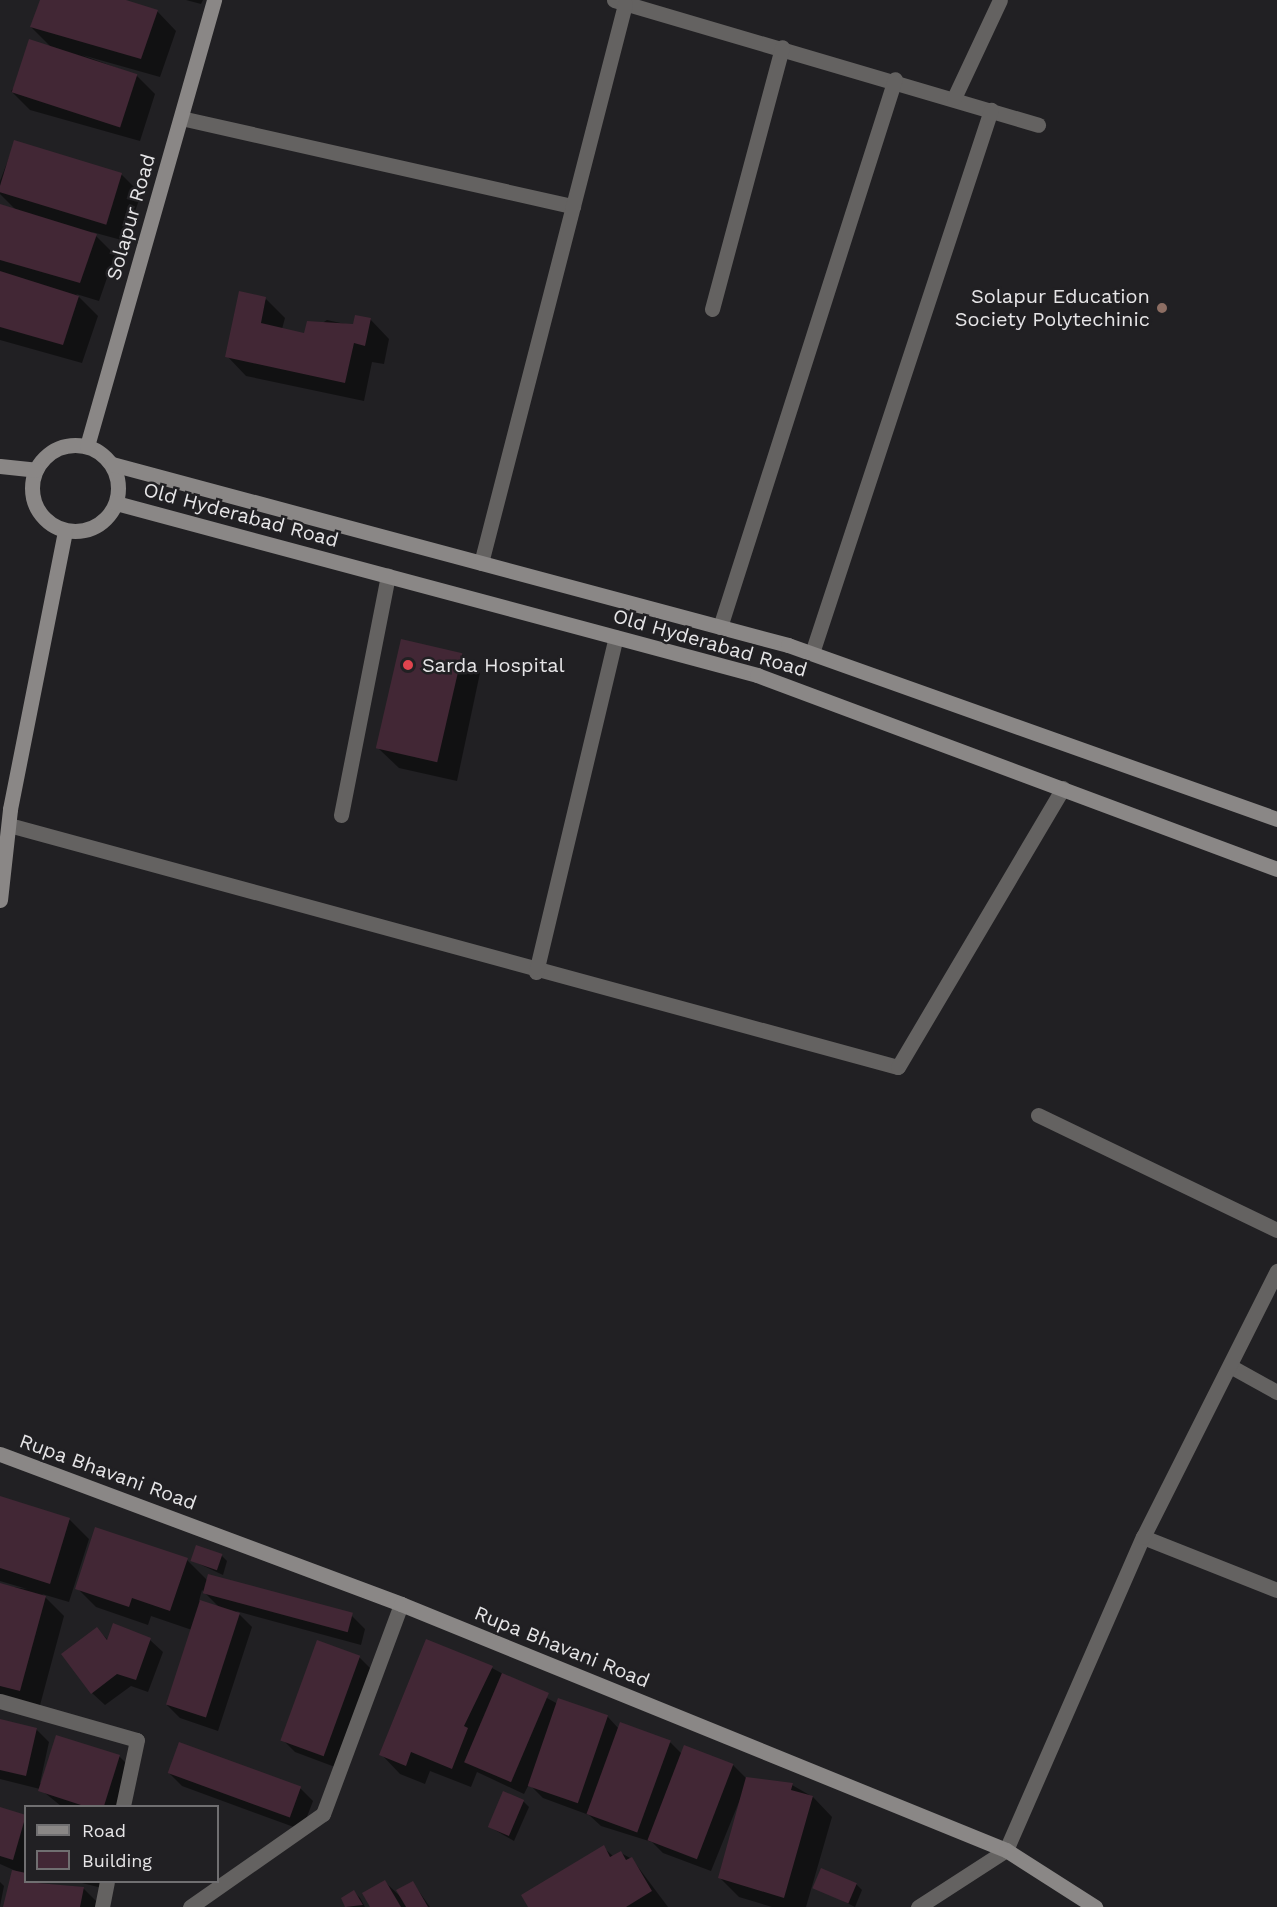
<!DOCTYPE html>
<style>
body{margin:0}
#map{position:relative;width:1277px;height:1907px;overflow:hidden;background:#212023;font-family:"Work Sans",sans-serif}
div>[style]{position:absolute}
.shadow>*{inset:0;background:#0007}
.building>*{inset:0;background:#422735;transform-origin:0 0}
.street>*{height:15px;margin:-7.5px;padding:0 7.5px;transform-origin:7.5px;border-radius:7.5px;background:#646261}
.secondary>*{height:15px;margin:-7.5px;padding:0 7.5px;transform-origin:7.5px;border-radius:7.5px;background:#8a8786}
.secondary>.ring{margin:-7.5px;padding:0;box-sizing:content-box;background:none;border:15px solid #8a8786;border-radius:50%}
.dots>*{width:16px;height:16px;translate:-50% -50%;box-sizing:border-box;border:3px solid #212023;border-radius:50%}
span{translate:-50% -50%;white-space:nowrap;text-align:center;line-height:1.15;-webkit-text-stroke:5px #212023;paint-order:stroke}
.street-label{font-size:20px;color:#e6e5e7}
.poi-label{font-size:20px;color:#e6e5e7}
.right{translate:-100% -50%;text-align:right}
.left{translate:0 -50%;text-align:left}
.legend{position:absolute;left:24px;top:1805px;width:195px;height:78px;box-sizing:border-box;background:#212023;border:2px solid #706f71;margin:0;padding:8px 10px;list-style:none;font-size:18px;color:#e6e5e7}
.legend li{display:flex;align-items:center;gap:12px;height:30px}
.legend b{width:30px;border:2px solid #706f71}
</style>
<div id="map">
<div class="shadow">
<div style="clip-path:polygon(41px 0,121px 0,157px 11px,176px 31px,160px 77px,82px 55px,136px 75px,155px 94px,140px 141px,30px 110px,11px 91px,53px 49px,31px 27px)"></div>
<div style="clip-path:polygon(186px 0,203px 0,201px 4px)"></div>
<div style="clip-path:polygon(15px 142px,122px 175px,141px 194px,125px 241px,92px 232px,115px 255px,99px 301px,76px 294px,98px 316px,82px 363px,0 340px,0 205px,16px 210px,0 194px,0 181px)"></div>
<div style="clip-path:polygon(266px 299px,285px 318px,282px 329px,305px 334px,327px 320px,354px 326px,370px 319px,389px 339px,384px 364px,372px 362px,364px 401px,246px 376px,227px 356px)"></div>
<div style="clip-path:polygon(461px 654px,480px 673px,457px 781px,399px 768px,379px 749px)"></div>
<div style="clip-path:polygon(0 1498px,70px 1520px,89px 1539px,69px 1602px,42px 1594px,64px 1616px,39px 1709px,0 1699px,0 1585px,27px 1589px,0 1581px)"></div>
<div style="clip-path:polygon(221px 1555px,227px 1561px,223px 1575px,193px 1561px)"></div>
<div style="clip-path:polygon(evenodd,187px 1560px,208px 1581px,352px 1616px,365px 1629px,361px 1645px,236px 1611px,252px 1627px,218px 1731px,180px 1718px,167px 1705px,192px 1630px,151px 1616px,148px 1625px,96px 1607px,77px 1588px,187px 1560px,202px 1590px,220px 1608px,199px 1601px,202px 1590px)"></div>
<div style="clip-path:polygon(97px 1629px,108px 1640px,150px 1640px,163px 1652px,148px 1692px,131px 1686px,105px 1705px,92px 1693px)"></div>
<div style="clip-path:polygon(359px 1657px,372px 1670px,335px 1767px,295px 1752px,282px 1739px)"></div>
<div style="clip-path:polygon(492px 1668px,558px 1704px,607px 1716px,619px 1729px,621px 1724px,671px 1743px,682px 1754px,733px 1765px,746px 1778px,792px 1785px,813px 1797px,832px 1817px,806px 1907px,772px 1907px,739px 1897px,720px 1878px,745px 1787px,711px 1871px,663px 1853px,652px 1842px,601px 1826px,589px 1815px,543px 1798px,529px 1784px,524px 1794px,477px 1772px,471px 1787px,430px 1771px,425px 1784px,400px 1774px,381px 1754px)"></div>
<div style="clip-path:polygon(0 1720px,36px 1729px,49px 1742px,40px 1783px,119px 1756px,132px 1769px,120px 1806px,61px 1806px,40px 1789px,0 1779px)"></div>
<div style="clip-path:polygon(169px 1773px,300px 1788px,313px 1801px,302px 1830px,182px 1786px)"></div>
<div style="clip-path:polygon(523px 1801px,529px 1807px,514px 1841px,488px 1826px)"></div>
<div style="clip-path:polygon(0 1809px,26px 1817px,26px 1872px,25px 1875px,0 1864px)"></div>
<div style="clip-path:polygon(603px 1847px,614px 1857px,621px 1853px,632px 1859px,668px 1907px,530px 1907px)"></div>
<div style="clip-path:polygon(0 1882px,4px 1886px,0 1906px)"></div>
<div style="clip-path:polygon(26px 1882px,83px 1888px,96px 1901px,95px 1907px,5px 1907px)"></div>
<div style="clip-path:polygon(78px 1882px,104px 1882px,102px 1888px)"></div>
<div style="clip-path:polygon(385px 1882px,402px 1898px,413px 1883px,430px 1907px,372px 1907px)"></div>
<div style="clip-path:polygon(856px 1884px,862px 1890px,855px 1907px,815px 1887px)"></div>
<div style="clip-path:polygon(354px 1892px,360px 1898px,365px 1907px,347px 1907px,343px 1899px)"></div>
</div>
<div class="building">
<div style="clip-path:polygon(40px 0,126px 0,158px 10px,141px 59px,30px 27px)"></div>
<div style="left:29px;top:39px;width:114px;height:56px;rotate:18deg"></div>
<div style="left:14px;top:140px;width:113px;height:54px;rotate:17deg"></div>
<div style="clip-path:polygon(0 204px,97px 234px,80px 283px,0 260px)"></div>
<div style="clip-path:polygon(0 271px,79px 296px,63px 345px,0 327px)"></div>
<div style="clip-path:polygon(239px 291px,266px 297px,261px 323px,304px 333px,307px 321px,353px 324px,355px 315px,371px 318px,365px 346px,354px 343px,345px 383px,225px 357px)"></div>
<div style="left:401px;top:639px;width:63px;height:112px;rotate:13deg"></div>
<div style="clip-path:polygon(0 1496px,70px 1518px,50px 1584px,0 1568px)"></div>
<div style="clip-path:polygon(95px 1527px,188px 1558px,170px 1611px,132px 1598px,129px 1607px,75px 1589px)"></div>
<div style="left:196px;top:1545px;width:28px;height:17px;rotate:19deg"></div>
<div style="left:208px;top:1574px;width:150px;height:20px;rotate:15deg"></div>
<div style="clip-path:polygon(0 1583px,46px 1596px,20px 1691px,0 1686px)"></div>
<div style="left:200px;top:1600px;width:42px;height:110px;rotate:18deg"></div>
<div style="clip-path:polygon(113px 1623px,151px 1638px,136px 1680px,117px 1674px,91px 1694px,61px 1654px,97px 1627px,107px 1640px)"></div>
<div style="clip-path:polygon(426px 1639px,493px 1666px,464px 1726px,468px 1728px,452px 1769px,411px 1752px,406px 1766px,379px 1755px)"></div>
<div style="left:317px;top:1640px;width:46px;height:107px;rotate:20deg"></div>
<div style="left:502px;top:1673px;width:51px;height:97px;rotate:23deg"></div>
<div style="left:558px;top:1698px;width:53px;height:93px;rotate:19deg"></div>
<div style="clip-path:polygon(0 1719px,37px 1728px,26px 1776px,0 1770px)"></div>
<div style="left:620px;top:1722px;width:54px;height:98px;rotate:20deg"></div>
<div style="clip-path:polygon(56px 1735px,120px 1755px,104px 1806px,84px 1806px,38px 1791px)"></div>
<div style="left:179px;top:1742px;width:130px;height:33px;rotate:20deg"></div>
<div style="left:684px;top:1745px;width:53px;height:102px;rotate:21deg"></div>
<div style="clip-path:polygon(746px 1777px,793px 1783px,791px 1790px,813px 1796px,784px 1898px,718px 1878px)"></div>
<div style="left:503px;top:1791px;width:23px;height:39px;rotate:23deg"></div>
<div style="clip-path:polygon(0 1807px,26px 1815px,13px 1860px,0 1856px)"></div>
<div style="clip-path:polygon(604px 1845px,610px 1857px,621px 1851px,626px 1860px,632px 1857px,652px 1891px,626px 1907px,528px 1907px,521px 1895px)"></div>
<div style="left:821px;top:1868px;width:39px;height:22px;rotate:23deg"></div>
<div style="clip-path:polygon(12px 1870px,26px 1873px,26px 1882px,84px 1887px,80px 1907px,3px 1907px)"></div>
<div style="clip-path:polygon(385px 1880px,401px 1907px,370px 1907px,362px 1893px)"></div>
<div style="clip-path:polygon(413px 1881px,428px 1907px,406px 1907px,396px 1890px)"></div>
<div style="clip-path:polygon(354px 1890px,363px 1905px,345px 1907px,341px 1898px)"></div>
</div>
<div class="street">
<div style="left:614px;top:0;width:442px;rotate:16.4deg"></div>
<div style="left:954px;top:98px;width:108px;rotate:-64.9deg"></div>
<div style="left:181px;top:118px;width:402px;rotate:12.7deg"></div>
<div style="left:712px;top:309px;width:271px;rotate:-75deg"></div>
<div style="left:481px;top:563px;width:577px;rotate:-75.55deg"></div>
<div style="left:720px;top:627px;width:575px;rotate:-72.29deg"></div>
<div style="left:812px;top:653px;width:572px;rotate:-71.76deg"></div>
<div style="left:341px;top:815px;width:244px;rotate:-78.9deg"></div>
<div style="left:9px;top:825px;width:921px;rotate:15.23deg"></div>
<div style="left:898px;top:1067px;width:324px;rotate:-59.4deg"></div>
<div style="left:536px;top:972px;width:344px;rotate:-76.6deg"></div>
<div style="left:1038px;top:1115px;width:265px;rotate:25.7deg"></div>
<div style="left:1230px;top:1366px;width:54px;rotate:29deg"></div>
<div style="left:1143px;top:1537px;width:144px;rotate:21.6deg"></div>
<div style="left:0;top:1701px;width:142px;rotate:15.9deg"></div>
<div style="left:137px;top:1740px;width:67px;rotate:102deg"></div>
<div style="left:102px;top:1907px;width:25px;rotate:-79deg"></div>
<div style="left:190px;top:1907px;width:162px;rotate:-35deg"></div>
<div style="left:323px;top:1814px;width:224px;rotate:-69.6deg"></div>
<div style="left:918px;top:1907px;width:105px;rotate:-32.9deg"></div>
<div style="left:1006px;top:1850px;width:342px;rotate:-66.4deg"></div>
<div style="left:1143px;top:1537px;width:298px;rotate:-63.3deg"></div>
</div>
<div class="secondary">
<div class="ring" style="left:32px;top:445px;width:71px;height:71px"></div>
<div style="left:87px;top:446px;width:464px;rotate:-74.1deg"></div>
<div style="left:112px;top:464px;width:700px;rotate:14.99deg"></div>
<div style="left:788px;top:645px;width:519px;rotate:19.59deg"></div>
<div style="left:0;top:466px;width:36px;rotate:6deg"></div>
<div style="left:116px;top:503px;width:664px;rotate:15.02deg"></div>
<div style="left:757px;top:675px;width:555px;rotate:20.46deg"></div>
<div style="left:0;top:900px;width:92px;rotate:-83.7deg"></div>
<div style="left:10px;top:809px;width:284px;rotate:-78.8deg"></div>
<div style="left:0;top:1454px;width:428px;rotate:20.5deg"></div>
<div style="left:401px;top:1604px;width:653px;rotate:22.13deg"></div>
<div style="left:1006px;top:1850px;width:106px;rotate:32.6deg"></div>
</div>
<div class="dots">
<div style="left:1162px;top:308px;background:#8d6e63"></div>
<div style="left:408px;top:665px;background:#e0444e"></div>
</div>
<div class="street-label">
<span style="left:131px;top:217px;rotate:-74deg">Solapur Road</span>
<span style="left:241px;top:515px;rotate:15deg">Old Hyderabad Road</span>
<span style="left:710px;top:643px;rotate:16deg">Old Hyderabad Road</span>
<span style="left:108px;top:1472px;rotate:20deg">Rupa Bhavani Road</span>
<span style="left:562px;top:1647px;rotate:22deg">Rupa Bhavani Road</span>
</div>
<div class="poi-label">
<span class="right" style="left:1150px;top:308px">Solapur Education<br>Society Polytechinic</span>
<span class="left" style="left:422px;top:665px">Sarda Hospital</span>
</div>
<ul class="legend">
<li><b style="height:8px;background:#8a8786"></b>Road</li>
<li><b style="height:16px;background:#422735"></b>Building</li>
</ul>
</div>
